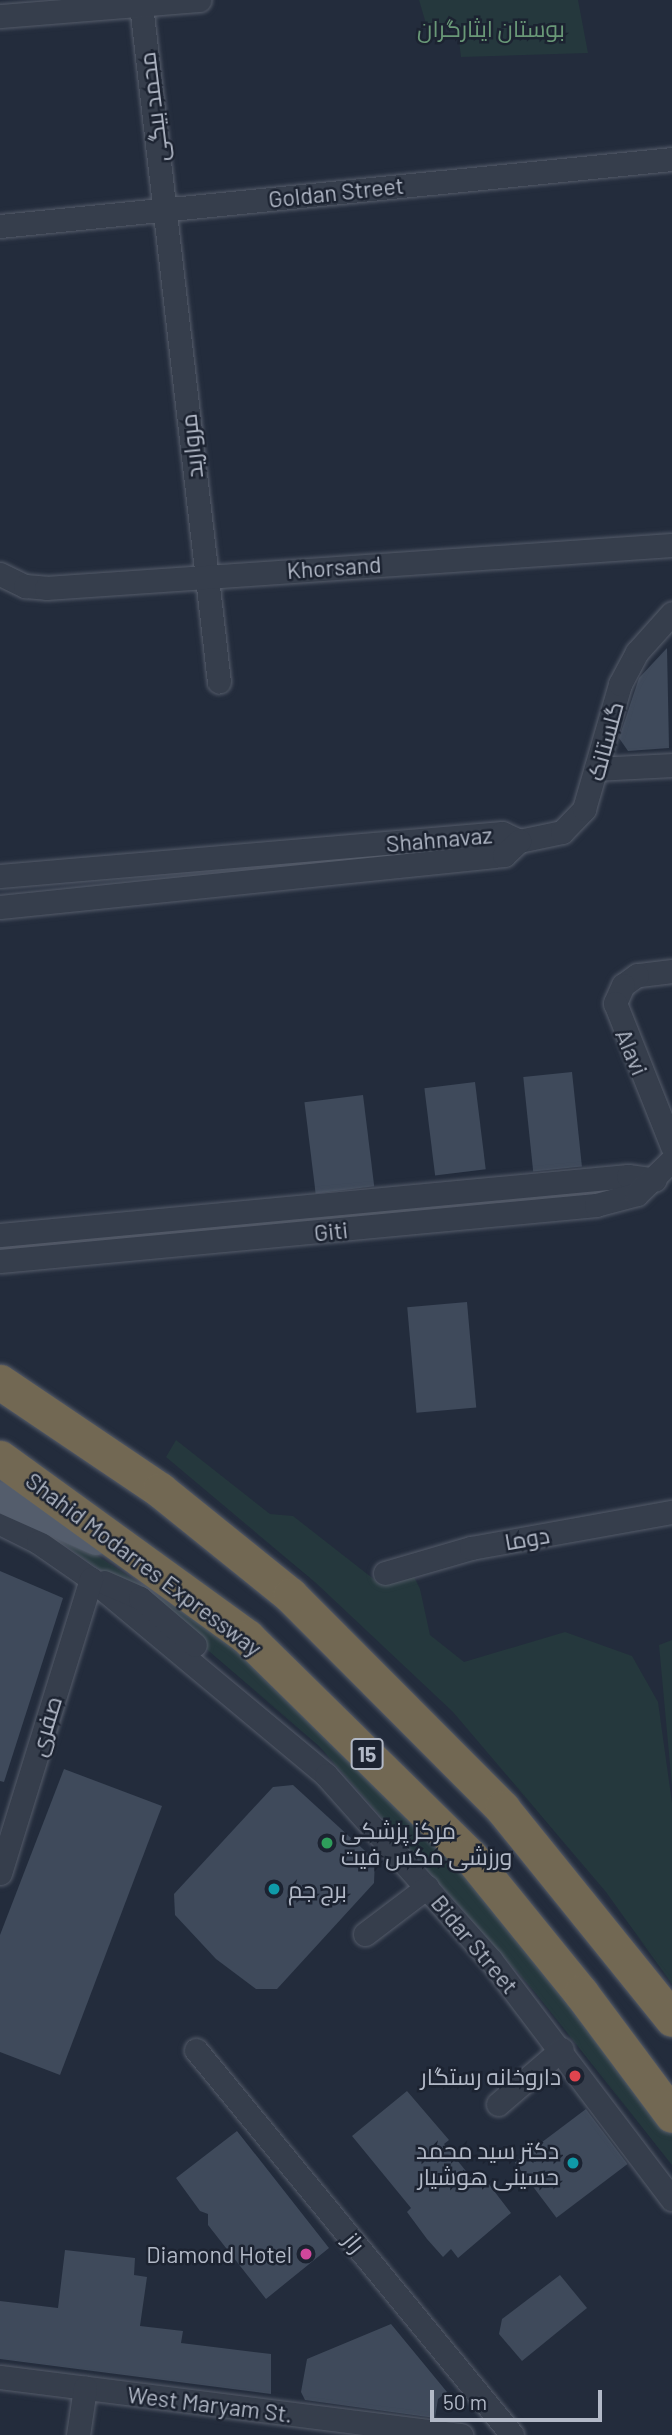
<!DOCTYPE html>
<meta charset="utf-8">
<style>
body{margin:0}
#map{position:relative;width:672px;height:2435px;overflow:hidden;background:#232c3c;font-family:Barlow,Cairo,sans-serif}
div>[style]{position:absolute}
.green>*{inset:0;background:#25383d}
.building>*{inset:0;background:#3f4a5b;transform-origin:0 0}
.roads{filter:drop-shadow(0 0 2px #555c6a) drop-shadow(0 0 2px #555c6a)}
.minor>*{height:23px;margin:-11.5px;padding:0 11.5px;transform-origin:11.5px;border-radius:11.5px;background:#363e4c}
.major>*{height:30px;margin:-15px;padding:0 15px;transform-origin:15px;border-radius:15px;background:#545d6c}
.highway>*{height:35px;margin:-17.5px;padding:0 17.5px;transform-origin:17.5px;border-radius:17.5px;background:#726853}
.dots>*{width:19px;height:19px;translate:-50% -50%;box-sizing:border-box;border:4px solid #1c2331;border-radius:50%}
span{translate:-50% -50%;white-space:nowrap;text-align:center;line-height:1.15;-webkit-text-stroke:5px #1c2331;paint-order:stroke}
.shield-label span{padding:2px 5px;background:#1c2331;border:2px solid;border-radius:5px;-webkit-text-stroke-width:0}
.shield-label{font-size:21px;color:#b2b9c7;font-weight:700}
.park-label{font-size:23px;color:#699877}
.street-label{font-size:23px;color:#b2b9c7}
.poi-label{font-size:23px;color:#b2b9c7}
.left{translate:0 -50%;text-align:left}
.right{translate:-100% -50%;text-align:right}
.scale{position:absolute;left:430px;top:2390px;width:172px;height:32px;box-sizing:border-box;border:4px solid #b2b9c7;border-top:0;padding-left:9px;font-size:21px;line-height:24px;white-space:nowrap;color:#b2b9c7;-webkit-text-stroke:5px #1c2331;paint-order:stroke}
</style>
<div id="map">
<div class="green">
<div style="clip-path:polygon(419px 0,578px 0,588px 53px,461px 57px,457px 25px,427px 27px)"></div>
<div style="clip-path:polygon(176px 1440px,270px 1514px,293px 1516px,380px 1584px,411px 1571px,420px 1589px,430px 1635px,464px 1662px,565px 1632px,632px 1656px,658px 1702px,672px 1803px,672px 1984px,606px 1892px,453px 1712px,316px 1583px,166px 1457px)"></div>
<div style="clip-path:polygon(47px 1522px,212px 1632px,315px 1717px,451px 1855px,672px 2132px,672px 2165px,534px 1991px,319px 1746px,181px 1627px,42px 1529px)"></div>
<div style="clip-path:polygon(672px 1640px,672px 1786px,659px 1645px)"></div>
</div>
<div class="building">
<div style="clip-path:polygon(667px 648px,669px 748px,628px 751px,619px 738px,639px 678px)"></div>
<div style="left:572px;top:1072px;width:95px;height:49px;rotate:84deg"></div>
<div style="left:475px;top:1082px;width:88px;height:51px;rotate:83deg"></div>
<div style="left:363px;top:1095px;width:92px;height:59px;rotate:83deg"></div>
<div style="left:467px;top:1302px;width:106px;height:60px;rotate:85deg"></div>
<div style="clip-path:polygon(0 1571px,63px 1598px,4px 1782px,0 1781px)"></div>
<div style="clip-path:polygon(64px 1769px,162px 1806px,60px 2075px,0 2052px,0 1935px)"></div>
<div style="clip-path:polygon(293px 1785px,375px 1860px,374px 1883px,277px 1989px,256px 1989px,216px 1959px,175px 1915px,174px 1894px,273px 1787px)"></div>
<div style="clip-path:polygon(407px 2091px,449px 2140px,444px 2144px,470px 2176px,478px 2170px,511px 2213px,458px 2258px,451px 2249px,443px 2257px,427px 2239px,407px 2212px,411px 2208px,352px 2136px)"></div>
<div style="left:586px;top:2109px;width:69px;height:89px;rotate:53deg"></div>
<div style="clip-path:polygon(237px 2131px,329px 2248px,266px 2299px,208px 2225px,208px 2214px,200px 2211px,176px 2178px)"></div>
<div style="clip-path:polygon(65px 2250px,135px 2258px,134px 2275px,147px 2277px,140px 2326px,183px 2331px,181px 2343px,271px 2354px,271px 2394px,0 2359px,0 2301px,58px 2308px)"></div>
<div style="clip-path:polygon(560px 2275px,587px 2308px,522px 2361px,499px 2334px,502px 2319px)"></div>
<div style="clip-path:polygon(391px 2324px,447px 2392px,438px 2399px,435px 2418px,305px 2400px,301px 2392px,307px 2359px)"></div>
</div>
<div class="roads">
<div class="minor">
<div style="left:141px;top:5px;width:681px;rotate:83.43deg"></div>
<div style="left:0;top:16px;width:200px;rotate:-4.6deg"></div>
<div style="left:0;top:226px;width:675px;rotate:-5.69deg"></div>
<div style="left:0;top:574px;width:28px;rotate:26deg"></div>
<div style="left:25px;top:586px;width:21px;rotate:5deg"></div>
<div style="left:46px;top:588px;width:627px;rotate:-3.93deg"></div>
<div style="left:596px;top:769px;width:76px;rotate:-3deg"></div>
<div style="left:519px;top:841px;width:44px;rotate:-11.8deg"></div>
<div style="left:562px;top:832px;width:32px;rotate:-46deg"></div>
<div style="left:584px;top:809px;width:130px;rotate:-73.9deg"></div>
<div style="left:620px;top:684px;width:36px;rotate:-62deg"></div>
<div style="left:637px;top:652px;width:52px;rotate:-48.1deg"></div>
<div style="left:0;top:876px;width:504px;rotate:-4.9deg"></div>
<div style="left:502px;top:833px;width:19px;rotate:25deg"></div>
<div style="left:0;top:907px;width:507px;rotate:-5.89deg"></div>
<div style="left:504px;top:855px;width:21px;rotate:-43deg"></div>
<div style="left:672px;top:971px;width:35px;rotate:173deg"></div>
<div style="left:637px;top:975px;width:17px;rotate:144deg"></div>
<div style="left:623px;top:985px;width:20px;rotate:114deg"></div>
<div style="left:615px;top:1003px;width:154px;rotate:68.3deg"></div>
<div style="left:0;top:1235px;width:631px;rotate:-5.37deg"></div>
<div style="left:628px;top:1176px;width:27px;rotate:8deg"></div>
<div style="left:0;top:1261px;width:599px;rotate:-5.37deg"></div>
<div style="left:596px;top:1205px;width:42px;rotate:-15deg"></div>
<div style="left:637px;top:1194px;width:49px;rotate:-44.2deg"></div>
<div style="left:0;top:1523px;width:42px;rotate:26.6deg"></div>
<div style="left:38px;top:1542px;width:65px;rotate:34.9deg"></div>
<div style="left:91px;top:1579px;width:306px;rotate:39.8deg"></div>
<div style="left:326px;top:1775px;width:248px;rotate:48.3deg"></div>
<div style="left:491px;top:1960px;width:300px;rotate:52.9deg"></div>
<div style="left:385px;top:1573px;width:90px;rotate:-16.2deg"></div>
<div style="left:471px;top:1548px;width:204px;rotate:-10.2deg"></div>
<div style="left:104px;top:1582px;width:39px;rotate:24deg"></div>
<div style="left:140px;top:1598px;width:72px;rotate:40.5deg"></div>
<div style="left:0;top:1873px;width:308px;rotate:-72.8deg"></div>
<div style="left:365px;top:1934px;width:78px;rotate:-37.2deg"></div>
<div style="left:196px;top:2050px;width:498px;rotate:50.6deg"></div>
<div style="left:498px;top:2104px;width:84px;rotate:-40.7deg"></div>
<div style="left:0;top:2377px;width:465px;rotate:7.2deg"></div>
<div style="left:78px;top:2435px;width:48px;rotate:-81.5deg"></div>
</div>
<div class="major">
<div style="left:0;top:1497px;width:105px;rotate:24.1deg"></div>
</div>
<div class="highway">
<div style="left:0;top:1382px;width:193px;rotate:34deg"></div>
<div style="left:160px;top:1490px;width:167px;rotate:38.9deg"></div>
<div style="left:290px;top:1595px;width:301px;rotate:45.1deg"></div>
<div style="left:502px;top:1808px;width:271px;rotate:51.1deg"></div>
<div style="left:0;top:1458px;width:305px;rotate:35.9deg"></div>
<div style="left:247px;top:1637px;width:313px;rotate:44.5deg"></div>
<div style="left:470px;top:1856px;width:176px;rotate:51deg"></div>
<div style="left:581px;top:1993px;width:152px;rotate:53.3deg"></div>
</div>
</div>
<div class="dots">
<div style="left:327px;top:1843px;background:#2e9e5b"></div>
<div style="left:274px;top:1889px;background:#0f9aa8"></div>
<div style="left:575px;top:2076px;background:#e0444e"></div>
<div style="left:573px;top:2163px;background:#0f9aa8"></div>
<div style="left:306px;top:2254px;background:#d1479c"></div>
</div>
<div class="shield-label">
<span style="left:367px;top:1754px">15</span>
</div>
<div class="park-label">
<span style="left:491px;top:28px">بوستان ایثارگران</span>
</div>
<div class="street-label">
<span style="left:153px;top:107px;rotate:-97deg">محمد بيگی</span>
<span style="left:336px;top:192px;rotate:-6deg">Goldan Street</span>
<span style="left:191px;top:446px;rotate:-96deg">مروارید</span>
<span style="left:334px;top:567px;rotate:-4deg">Khorsand</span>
<span style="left:605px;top:741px;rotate:-75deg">گلستانک</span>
<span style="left:439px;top:839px;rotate:-5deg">Shahnavaz</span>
<span style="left:632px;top:1052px;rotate:67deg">Alavi</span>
<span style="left:331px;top:1231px;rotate:-6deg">Giti</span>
<span style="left:527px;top:1538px;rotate:-10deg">دوما</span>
<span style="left:144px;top:1564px;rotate:37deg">Shahid Modarres Expressway</span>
<span style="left:45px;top:1726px;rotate:-73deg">صفری</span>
<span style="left:475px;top:1944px;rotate:50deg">Bidar Street</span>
<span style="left:355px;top:2242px;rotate:50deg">راز</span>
<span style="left:210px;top:2404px;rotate:7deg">West Maryam St.</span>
</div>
<div class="poi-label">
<span class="left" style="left:341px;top:1843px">مرکز پزشکی<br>ورزشی مکس فیت</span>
<span class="left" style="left:288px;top:1889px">برج جم</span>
<span class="right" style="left:561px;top:2076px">داروخانه رستگار</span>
<span class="right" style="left:559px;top:2163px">دکتر سید محمد<br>حسینی هوشیار</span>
<span class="right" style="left:292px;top:2254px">Diamond Hotel</span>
</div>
<div class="scale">50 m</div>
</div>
